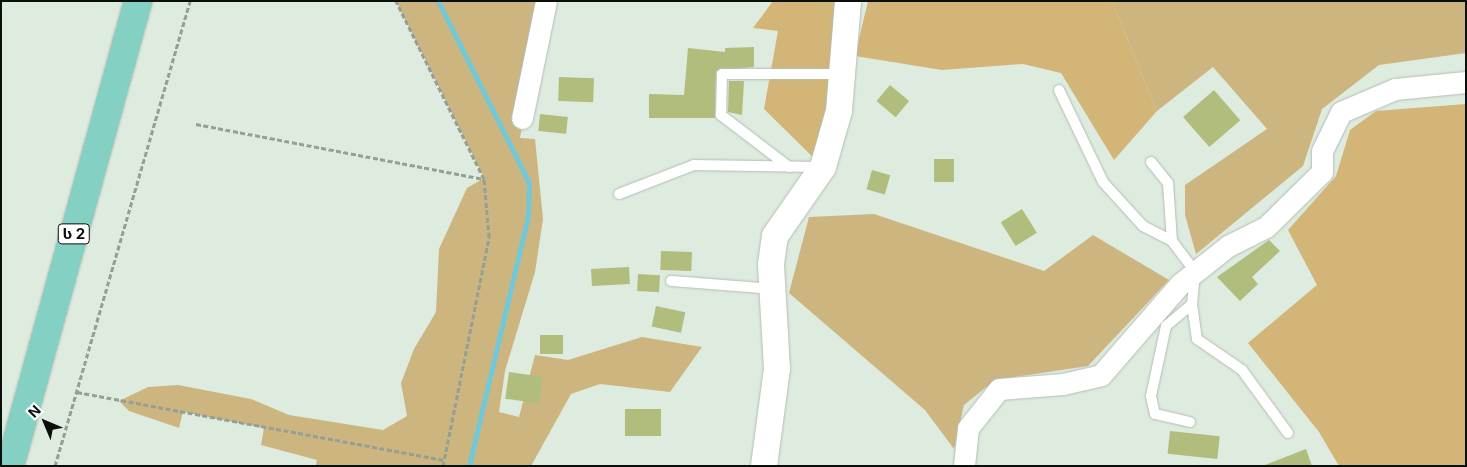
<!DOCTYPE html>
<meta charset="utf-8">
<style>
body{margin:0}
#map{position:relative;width:1467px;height:467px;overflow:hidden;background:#deebdf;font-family:Inter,"Noto Sans Georgian",sans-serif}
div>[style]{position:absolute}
.green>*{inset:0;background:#cdb580}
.forest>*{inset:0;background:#d2b577}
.stream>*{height:5px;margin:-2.5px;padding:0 2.5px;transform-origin:2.5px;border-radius:2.5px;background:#71c8d8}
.building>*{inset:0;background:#b1bd7d;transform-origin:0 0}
.path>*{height:3px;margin-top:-1.5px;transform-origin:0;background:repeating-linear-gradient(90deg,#949f95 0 5px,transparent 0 7.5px)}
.roads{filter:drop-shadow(0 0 1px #b2beb3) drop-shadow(0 0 1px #b2beb3)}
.service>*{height:10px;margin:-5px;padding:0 5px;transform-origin:5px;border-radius:5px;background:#fff}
.minor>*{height:21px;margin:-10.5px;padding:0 10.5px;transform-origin:10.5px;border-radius:10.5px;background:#fff}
.tertiary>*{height:26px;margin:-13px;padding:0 13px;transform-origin:13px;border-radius:13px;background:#fff}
.trunk>*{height:28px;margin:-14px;padding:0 14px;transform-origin:14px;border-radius:14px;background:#84d0c2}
span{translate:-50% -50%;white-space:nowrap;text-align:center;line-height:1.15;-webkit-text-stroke:4px #fff;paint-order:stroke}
.shield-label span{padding:1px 4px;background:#fff;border:1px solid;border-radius:4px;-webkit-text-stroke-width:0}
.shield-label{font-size:15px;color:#0a0f0b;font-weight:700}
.frame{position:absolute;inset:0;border:2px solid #0a0f0b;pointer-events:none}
.north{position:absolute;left:20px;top:397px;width:50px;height:50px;-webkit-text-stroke:4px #fff;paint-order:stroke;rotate:315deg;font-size:14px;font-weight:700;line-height:20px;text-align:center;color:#0a0f0b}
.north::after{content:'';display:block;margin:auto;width:18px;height:22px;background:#0a0f0b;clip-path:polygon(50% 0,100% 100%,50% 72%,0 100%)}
</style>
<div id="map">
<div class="green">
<div style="clip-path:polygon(396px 1px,546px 1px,520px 138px,535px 139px,543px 219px,535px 272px,505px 371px,499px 412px,519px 417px,535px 355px,568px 360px,642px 337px,702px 347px,670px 392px,600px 384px,571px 394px,531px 466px,316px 466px,317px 460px,261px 445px,264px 428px,183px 412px,179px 428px,129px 411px,119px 401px,148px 387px,178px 385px,251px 399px,289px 415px,383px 430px,407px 416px,401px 383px,414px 349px,436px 312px,439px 249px,467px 188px,484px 178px)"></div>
<div style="clip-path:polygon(1112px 1px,1466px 1px,1466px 53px,1379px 65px,1322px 109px,1303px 166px,1196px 254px,1185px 215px,1185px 185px,1267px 129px,1213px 67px,1157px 111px)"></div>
<div style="clip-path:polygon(874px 214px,1044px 271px,1093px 235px,1169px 280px,1088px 366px,995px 380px,964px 405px,954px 449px,925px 410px,789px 293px,809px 217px)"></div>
</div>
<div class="forest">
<div style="clip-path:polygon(773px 1px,848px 1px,823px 167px,764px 109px,778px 31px,753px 28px)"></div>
<div style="clip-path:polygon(868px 1px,1112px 1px,1157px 111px,1114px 160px,1061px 73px,1023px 64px,942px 70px,855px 56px)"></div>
<div style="clip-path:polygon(1466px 104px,1466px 466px,1339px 466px,1319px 432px,1248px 343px,1317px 285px,1288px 230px,1336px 176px,1350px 130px,1376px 111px)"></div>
</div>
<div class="stream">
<div style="left:438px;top:1px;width:203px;rotate:63.4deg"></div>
<div style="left:529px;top:183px;width:33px;rotate:92deg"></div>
<div style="left:528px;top:216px;width:257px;rotate:103.3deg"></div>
</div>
<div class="building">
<div style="clip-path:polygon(754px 47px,754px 67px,716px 71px,715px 118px,649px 118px,649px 94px,684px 95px,688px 48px,725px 52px,725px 48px)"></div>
<div style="left:559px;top:77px;width:35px;height:24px;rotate:2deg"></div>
<div style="clip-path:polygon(729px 81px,744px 81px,742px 115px,728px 112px)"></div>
<div style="left:890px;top:85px;width:25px;height:21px;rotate:40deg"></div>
<div style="left:1214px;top:90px;width:40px;height:41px;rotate:49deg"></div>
<div style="left:540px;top:114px;width:28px;height:17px;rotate:6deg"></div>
<div style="left:934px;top:159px;width:20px;height:23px"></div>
<div style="left:872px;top:170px;width:19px;height:20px;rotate:16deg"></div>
<div style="left:1022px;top:209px;width:28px;height:25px;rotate:58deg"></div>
<div style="clip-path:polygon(1269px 240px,1280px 251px,1252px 277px,1258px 284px,1240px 301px,1217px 277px)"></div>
<div style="left:661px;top:251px;width:31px;height:19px;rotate:2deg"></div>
<div style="left:629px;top:267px;width:17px;height:38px;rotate:87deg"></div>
<div style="left:638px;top:274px;width:22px;height:17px;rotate:3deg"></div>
<div style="left:656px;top:306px;width:30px;height:21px;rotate:12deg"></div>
<div style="left:540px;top:335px;width:23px;height:19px"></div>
<div style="left:509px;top:372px;width:34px;height:27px;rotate:8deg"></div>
<div style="left:661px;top:409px;width:27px;height:36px;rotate:90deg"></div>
<div style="left:1170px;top:431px;width:50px;height:23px;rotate:6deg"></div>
<div style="clip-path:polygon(1306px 449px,1312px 466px,1266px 466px,1265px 465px)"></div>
</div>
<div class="path">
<div style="left:196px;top:124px;width:293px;rotate:10.8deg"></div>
<div style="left:484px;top:179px;width:199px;rotate:-116.3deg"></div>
<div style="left:77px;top:392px;width:373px;rotate:10.5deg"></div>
<div style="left:55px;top:466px;width:484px;rotate:-73.8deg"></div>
<div style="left:443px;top:466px;width:234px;rotate:-78.6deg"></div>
<div style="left:489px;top:237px;width:58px;rotate:-94.9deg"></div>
</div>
<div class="roads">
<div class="service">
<div style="left:1059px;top:90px;width:102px;rotate:64.4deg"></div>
<div style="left:1103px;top:182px;width:59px;rotate:47.7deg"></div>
<div style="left:1143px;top:226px;width:33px;rotate:27deg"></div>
<div style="left:1151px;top:162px;width:27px;rotate:51deg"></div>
<div style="left:1168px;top:183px;width:58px;rotate:86.1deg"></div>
<div style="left:1172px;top:241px;width:38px;rotate:53deg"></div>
<div style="left:1195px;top:271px;width:33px;rotate:95deg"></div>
<div style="left:1192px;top:304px;width:35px;rotate:82deg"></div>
<div style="left:1197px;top:339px;width:55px;rotate:34.6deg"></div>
<div style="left:1242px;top:370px;width:78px;rotate:53.9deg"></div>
<div style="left:789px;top:167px;width:86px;rotate:-142.6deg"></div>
<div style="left:721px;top:115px;width:41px;rotate:-88.6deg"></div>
<div style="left:722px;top:74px;width:119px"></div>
<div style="left:619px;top:194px;width:80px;rotate:-21.1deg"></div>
<div style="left:694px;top:165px;width:126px;rotate:0.9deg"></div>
<div style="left:671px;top:281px;width:101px;rotate:4.5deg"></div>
<div style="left:1190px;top:422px;width:36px;rotate:-167deg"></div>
<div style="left:1155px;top:414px;width:18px;rotate:-103deg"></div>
<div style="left:1151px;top:396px;width:72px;rotate:-77.9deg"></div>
<div style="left:1166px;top:326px;width:34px;rotate:-40deg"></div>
</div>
<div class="minor">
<div style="left:522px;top:118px;width:119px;rotate:-78.4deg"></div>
<div style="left:964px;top:466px;width:38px;rotate:-84deg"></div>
<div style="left:968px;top:428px;width:50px;rotate:-51.5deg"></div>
<div style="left:999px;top:389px;width:64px;rotate:-4.5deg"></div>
<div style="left:1063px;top:384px;width:39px;rotate:-13deg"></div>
<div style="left:1101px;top:375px;width:121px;rotate:-49deg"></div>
<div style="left:1180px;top:284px;width:61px;rotate:-38.4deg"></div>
<div style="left:1228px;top:246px;width:42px;rotate:-26.6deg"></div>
<div style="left:1266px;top:227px;width:78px;rotate:-44.5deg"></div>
<div style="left:1322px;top:172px;width:21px;rotate:-90deg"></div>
<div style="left:1322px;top:151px;width:43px;rotate:-64deg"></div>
<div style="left:1341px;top:112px;width:59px;rotate:-23.1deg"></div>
<div style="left:1395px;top:89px;width:71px;rotate:-5.6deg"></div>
</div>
<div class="tertiary">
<div style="left:764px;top:466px;width:98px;rotate:-82.4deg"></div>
<div style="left:777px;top:369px;width:105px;rotate:-93.3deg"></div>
<div style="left:771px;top:264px;width:28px;rotate:-82deg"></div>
<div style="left:775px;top:236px;width:84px;rotate:-55.2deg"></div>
<div style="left:823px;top:167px;width:58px;rotate:-74.1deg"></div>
<div style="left:839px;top:111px;width:110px;rotate:-85.3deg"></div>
</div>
<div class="trunk">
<div style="left:10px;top:466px;width:482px;rotate:-74.6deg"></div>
</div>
</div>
<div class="shield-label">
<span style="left:74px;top:234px">ს 2</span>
</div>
<div class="frame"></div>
<div class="north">N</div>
</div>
